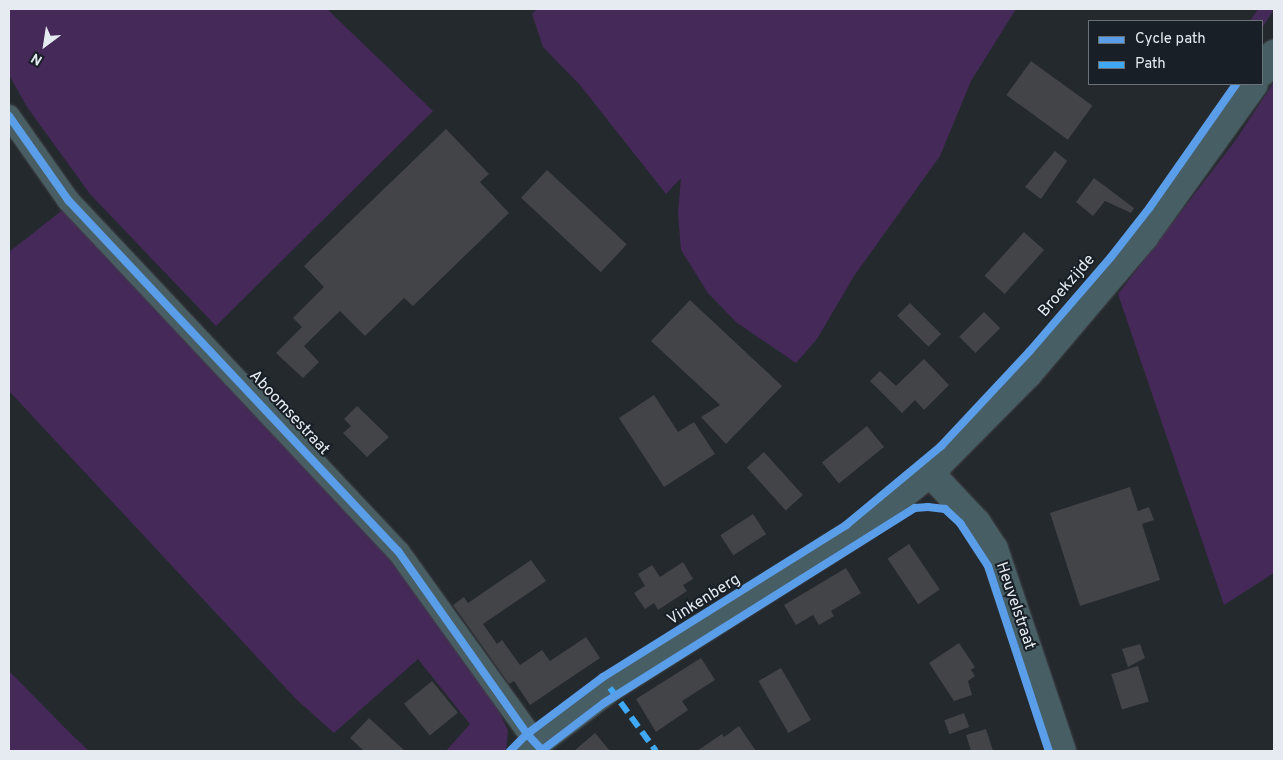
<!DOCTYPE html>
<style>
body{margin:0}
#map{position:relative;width:1283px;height:760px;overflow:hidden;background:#24292e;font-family:Overpass,sans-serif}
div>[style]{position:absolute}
.green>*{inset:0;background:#452958}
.building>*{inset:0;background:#424448;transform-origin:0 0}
.roads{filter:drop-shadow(0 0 1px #404448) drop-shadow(0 0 1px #404448)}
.street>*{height:22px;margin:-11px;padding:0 11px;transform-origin:11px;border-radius:11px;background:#495e63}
.secondary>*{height:28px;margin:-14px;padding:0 14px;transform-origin:14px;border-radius:14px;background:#475e64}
.quiet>*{height:6px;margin-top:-3px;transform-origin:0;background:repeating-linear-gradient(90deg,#3fa9f5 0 12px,transparent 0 18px)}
.cycleway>*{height:8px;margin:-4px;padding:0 4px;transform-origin:4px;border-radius:4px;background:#5a9eea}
span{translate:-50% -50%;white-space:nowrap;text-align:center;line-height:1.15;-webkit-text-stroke:4px #181f27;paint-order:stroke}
.street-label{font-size:16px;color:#e5ebf0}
.frame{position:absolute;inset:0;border:10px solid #e5ebf0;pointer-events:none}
.legend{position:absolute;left:1088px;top:20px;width:175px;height:65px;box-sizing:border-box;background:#181f27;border:1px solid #6a7177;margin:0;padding:6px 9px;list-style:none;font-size:15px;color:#e5ebf0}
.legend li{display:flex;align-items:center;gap:10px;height:25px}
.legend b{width:25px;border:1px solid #6a7177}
.north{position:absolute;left:20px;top:20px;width:50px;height:50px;-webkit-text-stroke:4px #181f27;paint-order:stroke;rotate:211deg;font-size:14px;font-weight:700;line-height:20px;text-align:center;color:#e5ebf0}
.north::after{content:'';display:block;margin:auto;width:18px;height:22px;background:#e5ebf0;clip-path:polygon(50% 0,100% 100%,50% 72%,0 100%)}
</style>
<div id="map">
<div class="green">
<div style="clip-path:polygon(9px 9px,327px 9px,433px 111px,216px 326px,90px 194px,27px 107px,9px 75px)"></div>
<div style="clip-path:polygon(537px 9px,1016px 9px,971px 81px,940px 156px,854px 276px,817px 339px,796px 363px,736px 322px,708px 293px,681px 250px,678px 213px,681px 178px,666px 194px,580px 85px,543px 47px,532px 14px)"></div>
<div style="clip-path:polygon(1258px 9px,1274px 9px,1262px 28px,1262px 21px,1250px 21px)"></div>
<div style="clip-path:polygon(1274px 82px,1274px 573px,1224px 605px,1118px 294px,1235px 141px)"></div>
<div style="clip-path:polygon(65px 208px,406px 572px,497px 707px,508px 731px,506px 751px,446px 751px,470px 724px,418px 659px,334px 733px,296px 699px,9px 391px,9px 252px)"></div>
<div style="clip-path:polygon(9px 671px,72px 735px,89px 751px,9px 751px)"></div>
</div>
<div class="building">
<div style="left:1031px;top:61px;width:76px;height:42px;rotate:36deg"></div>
<div style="clip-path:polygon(446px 129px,489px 174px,480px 182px,509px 213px,413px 306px,404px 298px,365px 336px,340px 311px,304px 346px,319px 362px,303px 378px,276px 353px,302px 327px,293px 318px,324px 287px,304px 266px)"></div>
<div style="clip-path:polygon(1055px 151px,1067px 161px,1041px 199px,1025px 187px)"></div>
<div style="left:547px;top:170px;width:109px;height:38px;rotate:43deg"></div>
<div style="clip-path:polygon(1094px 178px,1134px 208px,1131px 213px,1105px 201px,1093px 216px,1076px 202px)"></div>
<div style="left:1024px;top:232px;width:27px;height:59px;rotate:42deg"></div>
<div style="clip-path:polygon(690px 300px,782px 386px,726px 444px,701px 417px,720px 405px,651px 341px)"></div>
<div style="left:910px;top:303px;width:44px;height:18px;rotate:45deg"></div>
<div style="left:984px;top:312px;width:23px;height:35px;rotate:45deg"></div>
<div style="clip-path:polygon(924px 359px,949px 385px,924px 410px,915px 400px,902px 413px,870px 381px,880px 371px,896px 386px)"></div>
<div style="clip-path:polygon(654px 395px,678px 432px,694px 422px,715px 454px,664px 487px,619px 418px)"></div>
<div style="clip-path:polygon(357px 406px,389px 437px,367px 457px,343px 433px,351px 426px,344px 419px)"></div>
<div style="left:867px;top:426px;width:27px;height:58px;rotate:51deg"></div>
<div style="left:764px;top:452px;width:58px;height:23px;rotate:48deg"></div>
<div style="clip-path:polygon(1130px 487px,1138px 511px,1149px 507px,1154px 520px,1142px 524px,1160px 580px,1080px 606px,1050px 513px)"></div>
<div style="left:753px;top:514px;width:24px;height:39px;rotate:57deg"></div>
<div style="left:909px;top:544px;width:55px;height:26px;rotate:56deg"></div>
<div style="clip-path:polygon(531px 560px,546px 581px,483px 624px,497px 644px,502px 640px,520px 665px,542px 650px,550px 661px,586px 637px,600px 658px,530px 705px,514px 681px,509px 684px,453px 605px,464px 597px,468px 603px)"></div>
<div style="clip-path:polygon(683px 562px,693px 579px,683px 585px,687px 591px,658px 610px,654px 603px,645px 609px,634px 593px,645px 586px,638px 574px,652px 565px,660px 577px)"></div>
<div style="clip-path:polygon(846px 568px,861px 593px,831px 611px,834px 616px,819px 625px,813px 615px,796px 625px,784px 605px)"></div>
<div style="clip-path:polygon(959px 643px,975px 667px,971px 670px,975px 676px,968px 681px,972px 695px,954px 701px,929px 663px)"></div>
<div style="clip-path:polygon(1140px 644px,1145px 658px,1128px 667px,1122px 649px)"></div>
<div style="clip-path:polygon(701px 658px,715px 680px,682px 701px,688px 710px,656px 732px,636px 699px)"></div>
<div style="left:1138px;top:666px;width:37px;height:28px;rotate:73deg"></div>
<div style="left:781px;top:668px;width:60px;height:26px;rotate:60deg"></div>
<div style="left:432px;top:681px;width:41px;height:36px;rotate:51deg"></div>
<div style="left:964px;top:713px;width:15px;height:21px;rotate:70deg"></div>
<div style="clip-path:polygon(369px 718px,405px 751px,364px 751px,350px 738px)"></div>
<div style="clip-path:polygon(739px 726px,756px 751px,697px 751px,722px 734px,724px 737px)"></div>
<div style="clip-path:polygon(986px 729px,993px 751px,971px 751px,966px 735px)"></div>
<div style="clip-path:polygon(595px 733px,610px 751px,574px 751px)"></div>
</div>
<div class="roads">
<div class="street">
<div style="left:9px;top:116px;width:103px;rotate:54.9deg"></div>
<div style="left:68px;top:200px;width:482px;rotate:46.8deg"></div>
<div style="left:398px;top:551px;width:235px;rotate:54.3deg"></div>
</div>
<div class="secondary">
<div style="left:1262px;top:72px;width:22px;rotate:-56deg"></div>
<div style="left:930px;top:473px;width:69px;rotate:46.8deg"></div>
<div style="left:977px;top:523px;width:31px;rotate:57deg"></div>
<div style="left:994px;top:549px;width:213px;rotate:71.4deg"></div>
<div style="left:526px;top:751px;width:105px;rotate:-36.9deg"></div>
<div style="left:610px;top:688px;width:299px;rotate:-32.4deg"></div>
<div style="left:862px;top:528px;width:87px;rotate:-39deg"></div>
<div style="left:930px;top:473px;width:139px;rotate:-45.3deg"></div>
<div style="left:1028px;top:374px;width:180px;rotate:-49.7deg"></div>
<div style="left:1144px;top:237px;width:188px;rotate:-54.3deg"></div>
</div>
</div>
<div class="quiet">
<div style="left:610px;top:688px;width:78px;rotate:53.9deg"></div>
</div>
<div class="cycleway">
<div style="left:9px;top:116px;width:103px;rotate:54.9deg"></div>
<div style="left:68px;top:200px;width:482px;rotate:46.8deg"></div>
<div style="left:398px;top:551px;width:224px;rotate:54.8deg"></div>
<div style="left:527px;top:734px;width:22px;rotate:47deg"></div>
<div style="left:510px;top:751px;width:24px;rotate:-45deg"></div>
<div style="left:527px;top:734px;width:95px;rotate:-36.9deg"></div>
<div style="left:603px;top:677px;width:287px;rotate:-32deg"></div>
<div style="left:846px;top:525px;width:124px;rotate:-39.7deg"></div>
<div style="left:941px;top:446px;width:129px;rotate:-46.9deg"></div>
<div style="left:1029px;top:352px;width:125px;rotate:-49.2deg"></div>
<div style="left:1111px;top:257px;width:63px;rotate:-52deg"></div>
<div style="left:1150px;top:207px;width:150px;rotate:-55deg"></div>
<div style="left:541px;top:751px;width:79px;rotate:-37.3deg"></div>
<div style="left:604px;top:703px;width:367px;rotate:-32.1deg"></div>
<div style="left:915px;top:508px;width:13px;rotate:-4deg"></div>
<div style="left:928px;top:507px;width:17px;rotate:7deg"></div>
<div style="left:945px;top:509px;width:21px;rotate:43deg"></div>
<div style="left:960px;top:523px;width:51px;rotate:56.9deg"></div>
<div style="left:988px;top:566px;width:195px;rotate:71.8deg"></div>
</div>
<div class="street-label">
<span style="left:1067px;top:286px;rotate:-49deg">Broekzijde</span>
<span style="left:289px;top:413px;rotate:47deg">Aboomsestraat</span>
<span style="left:704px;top:600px;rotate:-32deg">Vinkenberg</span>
<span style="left:1015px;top:606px;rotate:71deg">Heuvelstraat</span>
</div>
<div class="frame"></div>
<ul class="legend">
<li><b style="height:6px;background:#5a9eea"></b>Cycle path</li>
<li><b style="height:6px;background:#3fa9f5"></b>Path</li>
</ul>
<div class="north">N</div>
</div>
